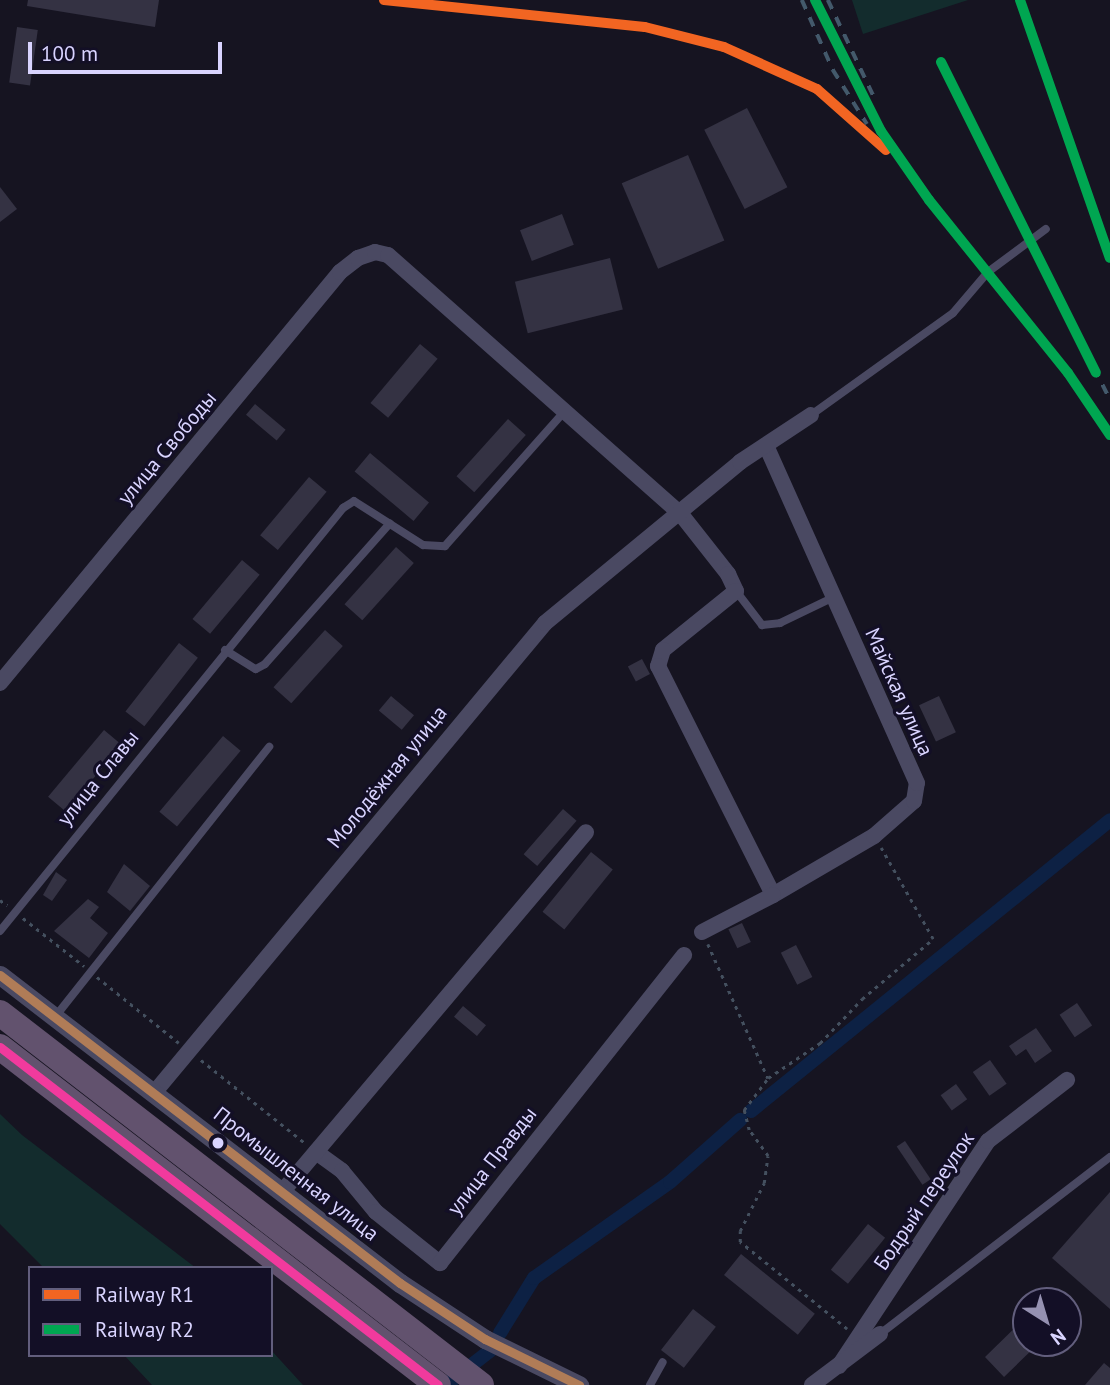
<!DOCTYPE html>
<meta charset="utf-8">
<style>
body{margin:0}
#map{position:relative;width:1110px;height:1385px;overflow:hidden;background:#161421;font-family:"PT Sans",sans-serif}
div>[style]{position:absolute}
.green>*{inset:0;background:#132c2d}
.canal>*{height:14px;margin:-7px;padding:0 7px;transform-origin:7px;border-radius:7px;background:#0d2144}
.building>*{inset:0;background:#343243;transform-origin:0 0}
.path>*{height:2.5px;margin-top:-1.25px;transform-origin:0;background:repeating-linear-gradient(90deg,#44505f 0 3.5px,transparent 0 8.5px)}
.service>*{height:8px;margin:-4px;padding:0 4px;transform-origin:4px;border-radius:4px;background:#4a4962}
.minor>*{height:16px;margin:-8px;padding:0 8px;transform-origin:8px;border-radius:8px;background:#4a4962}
.tertiary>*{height:19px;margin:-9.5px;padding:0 9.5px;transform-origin:9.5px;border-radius:9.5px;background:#4a4962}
.trunk>*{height:26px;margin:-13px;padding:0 13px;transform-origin:13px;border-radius:13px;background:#62526e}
.rail>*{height:3.5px;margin-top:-1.75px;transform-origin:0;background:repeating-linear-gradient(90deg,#43596b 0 10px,transparent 0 19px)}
.bus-1>*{height:9px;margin:-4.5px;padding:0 4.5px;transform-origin:4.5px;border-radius:4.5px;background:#b07c57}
.bus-2>*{height:9px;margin:-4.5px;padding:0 4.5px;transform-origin:4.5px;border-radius:4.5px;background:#f13a9d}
.rail-1>*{height:10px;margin:-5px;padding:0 5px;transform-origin:5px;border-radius:5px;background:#f26522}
.rail-2>*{height:10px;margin:-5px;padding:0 5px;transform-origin:5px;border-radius:5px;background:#00a651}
.dots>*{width:19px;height:19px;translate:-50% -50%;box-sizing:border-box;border:4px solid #130f26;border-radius:50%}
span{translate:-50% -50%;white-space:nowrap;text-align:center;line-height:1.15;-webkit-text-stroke:6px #130f26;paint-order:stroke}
.street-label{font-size:21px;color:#d9d4ff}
.legend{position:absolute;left:28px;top:1266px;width:245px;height:91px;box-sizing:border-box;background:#130f26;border:2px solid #625e7d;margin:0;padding:9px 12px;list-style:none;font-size:21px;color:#d9d4ff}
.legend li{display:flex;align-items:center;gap:14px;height:35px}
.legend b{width:35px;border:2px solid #625e7d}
.north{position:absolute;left:1012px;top:1287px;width:70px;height:70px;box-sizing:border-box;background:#130f26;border:2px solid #625e7d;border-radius:50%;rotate:143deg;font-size:19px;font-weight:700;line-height:28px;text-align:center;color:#d9d4ff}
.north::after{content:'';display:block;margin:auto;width:24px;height:32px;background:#9591b1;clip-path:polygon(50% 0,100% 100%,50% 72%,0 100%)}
.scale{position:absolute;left:28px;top:42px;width:194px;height:32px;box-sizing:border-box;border:4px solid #d9d4ff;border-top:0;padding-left:9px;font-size:21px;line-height:24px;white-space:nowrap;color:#d9d4ff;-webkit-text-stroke:5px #130f26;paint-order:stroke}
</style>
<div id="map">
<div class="green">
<div style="clip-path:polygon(852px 0,968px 0,863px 34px)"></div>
<div style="clip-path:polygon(0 1114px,22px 1135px,196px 1268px,44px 1268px,0 1224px)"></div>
<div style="clip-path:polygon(271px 1350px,303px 1385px,152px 1385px,124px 1355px,271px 1355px)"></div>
</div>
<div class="canal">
<div style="left:751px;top:1111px;width:462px;rotate:-39deg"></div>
<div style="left:500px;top:1333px;width:65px;rotate:-58.3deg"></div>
<div style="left:534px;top:1278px;width:166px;rotate:-35.2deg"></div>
<div style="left:670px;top:1182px;width:94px;rotate:-41.5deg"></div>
<div style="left:446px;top:1385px;width:57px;rotate:-37.9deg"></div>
</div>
<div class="building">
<div style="clip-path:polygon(28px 0,159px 0,155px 27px,27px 6px)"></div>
<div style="left:17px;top:27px;width:21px;height:56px;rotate:8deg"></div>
<div style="left:747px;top:108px;width:89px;height:48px;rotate:63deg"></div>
<div style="left:688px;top:155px;width:93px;height:72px;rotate:67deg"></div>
<div style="clip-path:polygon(0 187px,17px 209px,0 222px)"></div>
<div style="left:562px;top:214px;width:33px;height:45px;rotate:69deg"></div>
<div style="left:610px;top:258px;width:53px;height:98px;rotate:76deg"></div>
<div style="left:420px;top:344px;width:23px;height:77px;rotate:40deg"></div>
<div style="left:255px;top:404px;width:40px;height:14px;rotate:40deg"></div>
<div style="left:508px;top:419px;width:24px;height:77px;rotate:42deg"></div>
<div style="left:370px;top:453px;width:77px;height:24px;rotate:40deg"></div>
<div style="left:309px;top:477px;width:23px;height:76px;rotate:40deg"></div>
<div style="left:396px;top:547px;width:24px;height:77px;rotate:42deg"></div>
<div style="left:242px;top:560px;width:23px;height:77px;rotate:40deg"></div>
<div style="left:325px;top:630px;width:24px;height:77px;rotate:42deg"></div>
<div style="left:179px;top:643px;width:24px;height:87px;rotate:38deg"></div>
<div style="left:642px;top:659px;width:17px;height:16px;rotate:62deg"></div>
<div style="left:391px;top:696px;width:30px;height:19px;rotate:40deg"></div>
<div style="left:939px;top:696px;width:40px;height:22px;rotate:65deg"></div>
<div style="left:104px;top:730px;width:23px;height:87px;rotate:40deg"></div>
<div style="left:223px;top:736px;width:23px;height:99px;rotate:40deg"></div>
<div style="left:563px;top:809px;width:18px;height:60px;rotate:41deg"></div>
<div style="left:591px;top:852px;width:28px;height:77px;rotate:39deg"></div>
<div style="clip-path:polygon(124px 864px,150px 886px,130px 911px,107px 892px)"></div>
<div style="clip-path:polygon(56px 872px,67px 880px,52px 901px,43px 895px)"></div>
<div style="clip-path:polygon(88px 899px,99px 907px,90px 918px,108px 933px,89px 958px,54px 931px)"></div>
<div style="left:742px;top:923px;width:21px;height:15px;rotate:65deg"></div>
<div style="left:796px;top:945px;width:36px;height:17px;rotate:63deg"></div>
<div style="left:1077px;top:1003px;width:27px;height:21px;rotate:56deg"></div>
<div style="left:463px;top:1006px;width:30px;height:14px;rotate:40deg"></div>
<div style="clip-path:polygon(1036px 1028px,1052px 1051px,1035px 1063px,1026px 1049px,1016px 1056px,1009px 1046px)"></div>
<div style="left:990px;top:1060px;width:29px;height:21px;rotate:55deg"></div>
<div style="left:956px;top:1084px;width:19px;height:19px;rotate:54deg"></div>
<div style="left:905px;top:1141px;width:46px;height:10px;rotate:56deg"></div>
<div style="clip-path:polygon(1110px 1192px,1110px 1309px,1052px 1258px)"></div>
<div style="left:868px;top:1224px;width:22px;height:59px;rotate:39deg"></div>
<div style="left:741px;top:1254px;width:95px;height:27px;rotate:39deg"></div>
<div style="left:693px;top:1309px;width:29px;height:52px;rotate:38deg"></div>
<div style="clip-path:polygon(1026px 1317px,1026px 1343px,1039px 1343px,1004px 1377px,985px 1357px)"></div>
<div style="clip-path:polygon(1104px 1363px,1110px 1368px,1110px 1385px,1085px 1385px)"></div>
</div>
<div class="path">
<div style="left:0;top:900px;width:9px;rotate:36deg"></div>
<div style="left:23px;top:918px;width:78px;rotate:38.2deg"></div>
<div style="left:708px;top:944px;width:147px;rotate:65.9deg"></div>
<div style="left:97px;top:977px;width:105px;rotate:38.8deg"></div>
<div style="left:201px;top:1060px;width:133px;rotate:38.6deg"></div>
<div style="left:847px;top:1329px;width:138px;rotate:-140.9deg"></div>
<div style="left:740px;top:1242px;width:11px;rotate:-90deg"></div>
<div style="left:740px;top:1231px;width:54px;rotate:-63.4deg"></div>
<div style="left:764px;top:1183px;width:27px;rotate:-82deg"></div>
<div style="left:768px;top:1156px;width:32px;rotate:-126deg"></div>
<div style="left:749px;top:1130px;width:21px;rotate:-104deg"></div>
<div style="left:744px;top:1110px;width:40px;rotate:-53deg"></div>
<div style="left:768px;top:1078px;width:63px;rotate:-33.9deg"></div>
<div style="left:820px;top:1043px;width:61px;rotate:-46.3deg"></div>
<div style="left:862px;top:999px;width:93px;rotate:-40.2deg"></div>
<div style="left:933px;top:939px;width:105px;rotate:-119.7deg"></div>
</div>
<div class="service">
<div style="left:811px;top:415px;width:175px;rotate:-35.7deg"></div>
<div style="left:953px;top:313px;width:54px;rotate:-49.5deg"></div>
<div style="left:988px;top:272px;width:72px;rotate:-36.6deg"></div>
<div style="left:736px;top:591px;width:43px;rotate:52.6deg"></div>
<div style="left:762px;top:625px;width:18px;rotate:-6deg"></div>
<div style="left:780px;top:623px;width:60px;rotate:-25.7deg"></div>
<div style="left:225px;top:650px;width:36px;rotate:32deg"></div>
<div style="left:256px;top:669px;width:10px;rotate:-29deg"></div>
<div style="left:265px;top:664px;width:188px;rotate:-48.4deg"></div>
<div style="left:0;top:931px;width:545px;rotate:-50.96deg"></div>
<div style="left:343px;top:508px;width:13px;rotate:-32deg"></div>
<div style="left:354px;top:501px;width:82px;rotate:32.5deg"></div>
<div style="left:423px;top:545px;width:22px;rotate:3deg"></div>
<div style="left:445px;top:546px;width:181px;rotate:-48.4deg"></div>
<div style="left:55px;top:1017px;width:345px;rotate:-51.6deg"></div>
<div style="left:880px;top:1334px;width:290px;rotate:-37.6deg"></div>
<div style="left:650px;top:1385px;width:26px;rotate:-61deg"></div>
</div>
<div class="minor">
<div style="left:0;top:683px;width:533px;rotate:-50.4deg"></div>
<div style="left:340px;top:272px;width:23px;rotate:-38deg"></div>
<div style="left:358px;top:258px;width:18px;rotate:-19deg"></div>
<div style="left:375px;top:252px;width:13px;rotate:13deg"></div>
<div style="left:388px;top:255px;width:390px;rotate:41.5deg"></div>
<div style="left:680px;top:513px;width:78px;rotate:51.8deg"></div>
<div style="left:728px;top:574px;width:19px;rotate:65deg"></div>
<div style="left:736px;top:591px;width:94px;rotate:141.1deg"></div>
<div style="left:663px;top:650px;width:17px;rotate:107deg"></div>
<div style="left:658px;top:666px;width:256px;rotate:63.3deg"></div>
<div style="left:773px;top:895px;width:117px;rotate:-30.3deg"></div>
<div style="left:874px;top:836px;width:53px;rotate:-41.2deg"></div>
<div style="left:914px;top:801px;width:18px;rotate:-81deg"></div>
<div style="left:917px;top:783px;width:370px;rotate:-114.1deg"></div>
<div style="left:702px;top:932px;width:80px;rotate:-27.5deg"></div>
<div style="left:154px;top:1093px;width:611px;rotate:-50.24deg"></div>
<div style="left:545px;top:623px;width:253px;rotate:-39.5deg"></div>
<div style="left:740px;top:462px;width:85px;rotate:-33.5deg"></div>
<div style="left:316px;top:1152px;width:32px;rotate:36deg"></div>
<div style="left:342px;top:1171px;width:53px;rotate:50.3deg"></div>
<div style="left:376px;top:1212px;width:82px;rotate:38.6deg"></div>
<div style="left:440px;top:1263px;width:393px;rotate:-51.6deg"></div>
<div style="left:282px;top:1192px;width:471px;rotate:-49.8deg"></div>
<div style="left:839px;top:1366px;width:270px;rotate:-56.5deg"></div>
<div style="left:988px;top:1141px;width:100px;rotate:-37.7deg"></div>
<div style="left:812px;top:1385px;width:85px;rotate:-36.9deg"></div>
</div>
<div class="tertiary">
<div style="left:0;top:975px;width:505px;rotate:37.6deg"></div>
<div style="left:400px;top:1283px;width:102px;rotate:33.4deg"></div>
<div style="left:485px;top:1339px;width:105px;rotate:26.1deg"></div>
</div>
<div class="trunk">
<div style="left:0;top:1013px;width:608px;rotate:37.72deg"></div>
<div style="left:0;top:1047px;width:553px;rotate:37.66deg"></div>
</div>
<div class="rail">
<div style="left:384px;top:0;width:262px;rotate:5.9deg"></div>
<div style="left:645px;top:27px;width:81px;rotate:14.2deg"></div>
<div style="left:724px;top:47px;width:102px;rotate:24.3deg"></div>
<div style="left:817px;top:89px;width:92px;rotate:41.5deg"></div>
<div style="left:802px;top:0;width:77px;rotate:66.1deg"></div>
<div style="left:833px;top:70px;width:64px;rotate:57.8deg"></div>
<div style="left:815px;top:0;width:147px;rotate:63.3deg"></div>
<div style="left:881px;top:131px;width:84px;rotate:55.2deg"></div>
<div style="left:929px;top:200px;width:222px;rotate:51.2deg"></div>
<div style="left:1068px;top:373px;width:75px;rotate:55.9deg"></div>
<div style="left:828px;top:0;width:112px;rotate:64.6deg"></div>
<div style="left:941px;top:62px;width:378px;rotate:63.4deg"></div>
</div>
<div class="bus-1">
<div style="left:0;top:975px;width:505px;rotate:37.6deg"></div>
<div style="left:400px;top:1283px;width:102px;rotate:33.4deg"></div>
<div style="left:485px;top:1339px;width:105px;rotate:26.1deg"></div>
</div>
<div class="bus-2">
<div style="left:0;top:1047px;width:553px;rotate:37.66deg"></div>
</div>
<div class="rail-1">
<div style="left:384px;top:0;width:262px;rotate:5.9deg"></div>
<div style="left:645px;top:27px;width:81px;rotate:14.2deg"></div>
<div style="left:724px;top:47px;width:102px;rotate:24.3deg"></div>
<div style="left:817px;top:89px;width:92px;rotate:41.5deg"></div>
</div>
<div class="rail-2">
<div style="left:815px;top:0;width:147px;rotate:63.3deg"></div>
<div style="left:881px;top:131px;width:84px;rotate:55.2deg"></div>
<div style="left:929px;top:200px;width:222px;rotate:51.2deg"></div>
<div style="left:1068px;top:373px;width:75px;rotate:55.9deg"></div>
<div style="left:1020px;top:0;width:273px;rotate:70.8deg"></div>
<div style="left:941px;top:62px;width:347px;rotate:63.5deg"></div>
</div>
<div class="dots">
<div style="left:218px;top:1143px;background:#d9d4ff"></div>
</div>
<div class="street-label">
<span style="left:167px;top:448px;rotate:-50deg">улица Свободы</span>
<span style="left:899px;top:692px;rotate:66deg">Майская улица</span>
<span style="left:387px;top:777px;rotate:-51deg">Молодёжная улица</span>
<span style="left:98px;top:778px;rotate:-51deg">улица Славы</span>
<span style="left:492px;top:1161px;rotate:-52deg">улица Правды</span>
<span style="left:296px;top:1174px;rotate:38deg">Промышленная улица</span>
<span style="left:924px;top:1201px;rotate:-56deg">Бодрый переулок</span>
</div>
<ul class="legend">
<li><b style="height:9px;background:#f26522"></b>Railway R1</li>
<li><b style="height:9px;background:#00a651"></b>Railway R2</li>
</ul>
<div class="north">N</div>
<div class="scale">100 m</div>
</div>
